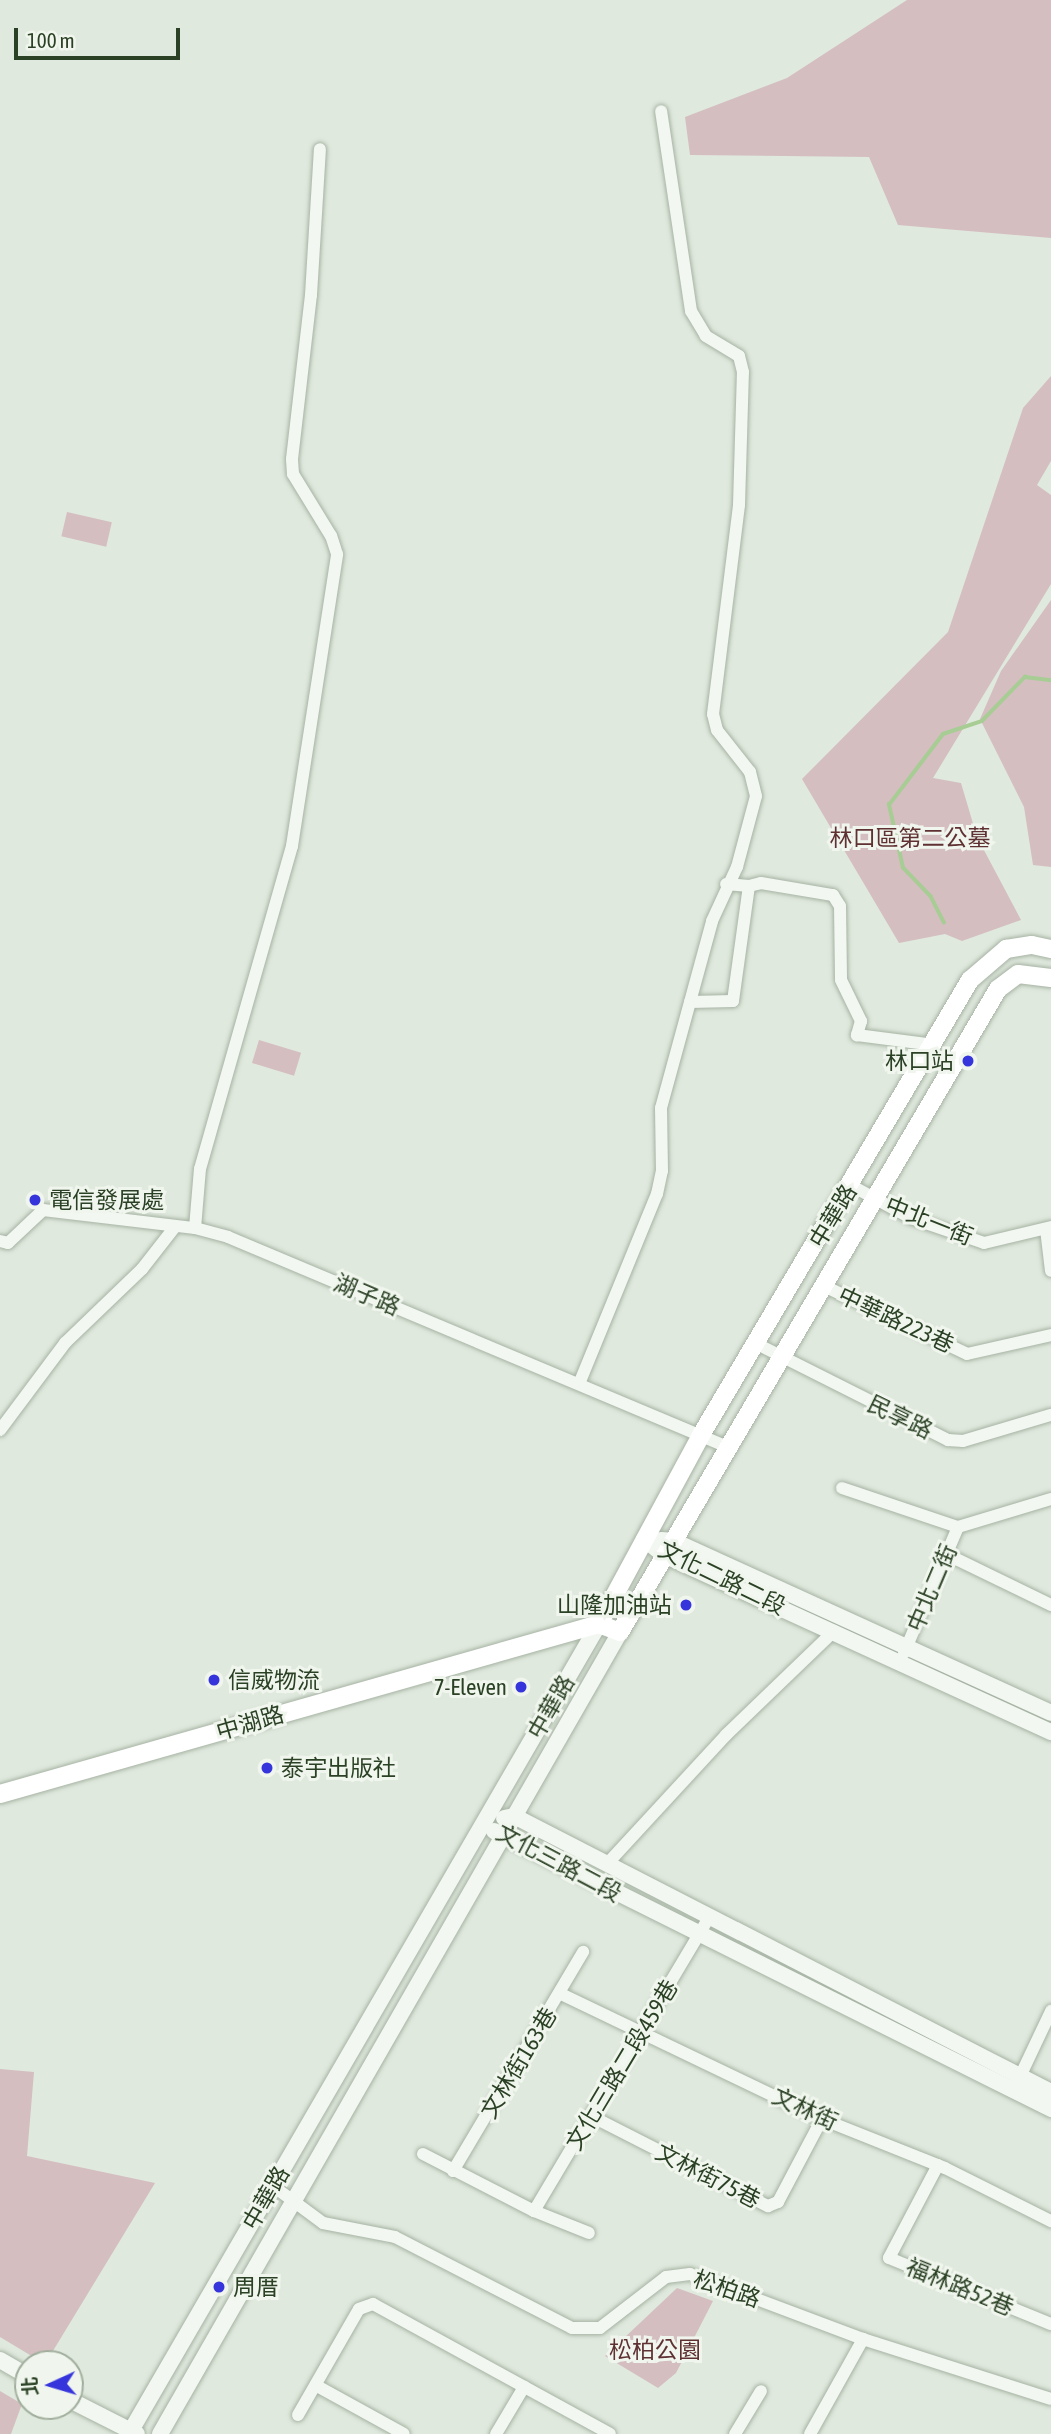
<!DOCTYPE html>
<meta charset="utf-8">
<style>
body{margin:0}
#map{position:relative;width:1051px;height:2434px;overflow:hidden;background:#e0e9de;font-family:"Asap Condensed","Noto Sans TC",sans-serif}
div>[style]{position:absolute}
.green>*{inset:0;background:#d4bec0;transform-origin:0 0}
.stream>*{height:3.5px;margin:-1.75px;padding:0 1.75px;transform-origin:1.75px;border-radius:1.75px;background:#a7cd95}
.roads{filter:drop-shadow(0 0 2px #a6b3a3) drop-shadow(0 0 2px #a6b3a3)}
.minor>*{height:12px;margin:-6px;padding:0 6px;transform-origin:6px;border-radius:6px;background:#f2f7f1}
.tertiary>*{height:16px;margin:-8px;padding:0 8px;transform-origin:8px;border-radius:8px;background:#f2f7f1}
.secondary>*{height:18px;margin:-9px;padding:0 9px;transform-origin:9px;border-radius:9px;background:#fff}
.dots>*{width:19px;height:19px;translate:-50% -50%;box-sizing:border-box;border:4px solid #f0f6ed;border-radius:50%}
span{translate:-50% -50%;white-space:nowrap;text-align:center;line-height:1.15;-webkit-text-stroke:6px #f0f6ed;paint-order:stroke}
.park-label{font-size:23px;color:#5f3133}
.poi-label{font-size:23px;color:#2b4125}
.right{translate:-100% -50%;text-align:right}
.left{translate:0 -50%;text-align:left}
.street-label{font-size:23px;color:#2b4125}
.north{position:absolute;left:14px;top:2350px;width:70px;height:70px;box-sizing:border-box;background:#f0f6ed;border:2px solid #a1ae9d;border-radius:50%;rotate:266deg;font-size:19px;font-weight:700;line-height:28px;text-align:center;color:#2b4125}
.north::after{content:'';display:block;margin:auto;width:24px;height:32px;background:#3635dc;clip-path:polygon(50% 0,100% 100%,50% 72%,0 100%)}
.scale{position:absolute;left:14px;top:28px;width:166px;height:32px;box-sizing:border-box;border:4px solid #2b4125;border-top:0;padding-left:9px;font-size:21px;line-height:24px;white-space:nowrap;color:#2b4125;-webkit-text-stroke:5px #f0f6ed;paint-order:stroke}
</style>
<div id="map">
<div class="green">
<div style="clip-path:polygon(907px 0,1051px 0,1051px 238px,898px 225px,869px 157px,690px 155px,685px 117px,787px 78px)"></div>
<div style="clip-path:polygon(1051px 376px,1051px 461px,1037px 485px,1051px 495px,1051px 584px,933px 778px,961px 783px,977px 837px,1021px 920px,962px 941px,945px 934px,899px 943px,802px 779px,948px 632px,1023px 408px)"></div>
<div style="left:67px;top:512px;width:46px;height:25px;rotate:13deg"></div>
<div style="clip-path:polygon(1051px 600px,1051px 867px,1033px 865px,1024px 807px,980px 719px,1001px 671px)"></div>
<div style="left:259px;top:1040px;width:44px;height:24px;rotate:17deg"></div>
<div style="clip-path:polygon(0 2069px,34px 2072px,27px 2156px,155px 2183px,45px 2364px,0 2337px)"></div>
<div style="clip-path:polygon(677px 2288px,713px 2301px,676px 2373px,658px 2388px,605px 2356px)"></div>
<div style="clip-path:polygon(0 2391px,22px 2404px,11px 2434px,0 2434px)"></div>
</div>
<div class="stream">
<div style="left:944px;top:923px;width:29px;rotate:-117deg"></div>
<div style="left:931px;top:897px;width:40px;rotate:-134deg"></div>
<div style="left:903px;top:868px;width:65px;rotate:-102.5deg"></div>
<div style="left:889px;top:805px;width:89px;rotate:-52.7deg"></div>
<div style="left:943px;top:734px;width:41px;rotate:-18.4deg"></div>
<div style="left:982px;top:721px;width:62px;rotate:-45.7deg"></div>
<div style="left:1025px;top:677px;width:26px;rotate:7deg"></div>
</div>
<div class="roads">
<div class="minor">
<div style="left:749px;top:886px;width:12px;rotate:-14deg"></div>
<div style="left:761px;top:883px;width:73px;rotate:9.5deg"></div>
<div style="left:833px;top:895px;width:13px;rotate:58deg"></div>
<div style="left:840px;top:906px;width:74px;rotate:89.2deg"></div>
<div style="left:841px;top:980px;width:46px;rotate:64deg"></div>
<div style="left:861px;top:1021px;width:15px;rotate:106deg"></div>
<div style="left:857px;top:1035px;width:78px;rotate:7.4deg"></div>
<div style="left:690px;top:1002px;width:43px;rotate:-1.3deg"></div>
<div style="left:733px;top:1001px;width:116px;rotate:-82.1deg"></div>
<div style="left:749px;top:886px;width:23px;rotate:-175deg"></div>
<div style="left:852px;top:1186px;width:67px;rotate:28.5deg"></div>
<div style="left:911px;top:1218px;width:77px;rotate:18.9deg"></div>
<div style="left:984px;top:1243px;width:69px;rotate:-13.4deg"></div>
<div style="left:195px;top:1228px;width:59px;rotate:-85.2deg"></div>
<div style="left:200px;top:1169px;width:336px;rotate:-74.1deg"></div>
<div style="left:292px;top:846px;width:295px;rotate:-81.2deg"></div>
<div style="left:337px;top:554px;width:19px;rotate:-108deg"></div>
<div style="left:331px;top:536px;width:73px;rotate:-121.5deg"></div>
<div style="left:293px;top:474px;width:15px;rotate:-94deg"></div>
<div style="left:292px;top:459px;width:165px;rotate:-83.4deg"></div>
<div style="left:311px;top:295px;width:146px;rotate:-86.5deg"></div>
<div style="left:1046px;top:1229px;width:42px;rotate:83.2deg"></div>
<div style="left:0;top:1241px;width:8px;rotate:14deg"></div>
<div style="left:8px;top:1243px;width:48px;rotate:-43.3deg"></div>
<div style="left:43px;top:1210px;width:153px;rotate:6.8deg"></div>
<div style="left:195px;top:1228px;width:34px;rotate:15deg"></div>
<div style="left:228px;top:1237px;width:545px;rotate:22.8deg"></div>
<div style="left:824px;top:1286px;width:158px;rotate:25.4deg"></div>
<div style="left:967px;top:1354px;width:86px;rotate:-12.7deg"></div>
<div style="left:757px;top:1344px;width:214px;rotate:26.7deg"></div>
<div style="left:948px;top:1440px;width:15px;rotate:4deg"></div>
<div style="left:963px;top:1441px;width:92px;rotate:-16.5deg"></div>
<div style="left:579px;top:1384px;width:205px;rotate:-67.7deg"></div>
<div style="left:657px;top:1194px;width:24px;rotate:-78deg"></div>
<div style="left:662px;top:1171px;width:63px;rotate:-90.9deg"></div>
<div style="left:661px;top:1108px;width:194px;rotate:-74.7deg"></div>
<div style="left:712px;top:921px;width:60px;rotate:-65.2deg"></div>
<div style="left:737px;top:867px;width:73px;rotate:-75deg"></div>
<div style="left:756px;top:796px;width:25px;rotate:-104deg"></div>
<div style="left:750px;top:772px;width:53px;rotate:-128.2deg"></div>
<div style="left:717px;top:730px;width:16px;rotate:-104deg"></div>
<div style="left:713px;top:714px;width:211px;rotate:-82.9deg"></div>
<div style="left:739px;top:505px;width:133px;rotate:-88.3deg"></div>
<div style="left:743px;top:372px;width:16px;rotate:-104deg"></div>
<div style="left:739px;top:356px;width:39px;rotate:-149deg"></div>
<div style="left:706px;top:336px;width:29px;rotate:-121deg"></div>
<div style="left:691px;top:311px;width:202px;rotate:-98.5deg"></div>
<div style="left:0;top:1430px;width:109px;rotate:-53.2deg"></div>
<div style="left:65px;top:1343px;width:107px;rotate:-43.9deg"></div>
<div style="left:142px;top:1269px;width:52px;rotate:-52deg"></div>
<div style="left:842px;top:1488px;width:122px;rotate:18.6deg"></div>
<div style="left:946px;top:1554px;width:117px;rotate:25.9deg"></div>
<div style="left:904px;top:1653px;width:137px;rotate:-66.8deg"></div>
<div style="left:958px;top:1527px;width:97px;rotate:-16.8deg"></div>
<div style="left:607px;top:1864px;width:176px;rotate:-47.3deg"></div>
<div style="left:726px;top:1735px;width:150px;rotate:-43.9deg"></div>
<div style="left:561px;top:1994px;width:289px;rotate:25.6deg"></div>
<div style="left:822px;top:2119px;width:132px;rotate:21.7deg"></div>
<div style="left:945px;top:2168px;width:119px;rotate:26.6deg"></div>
<div style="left:1017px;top:2083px;width:80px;rotate:-64.7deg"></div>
<div style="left:591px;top:2116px;width:199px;rotate:27deg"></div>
<div style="left:768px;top:2206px;width:11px;rotate:-22deg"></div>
<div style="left:778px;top:2202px;width:94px;rotate:-62.1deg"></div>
<div style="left:423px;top:2154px;width:125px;rotate:27.2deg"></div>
<div style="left:534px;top:2211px;width:59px;rotate:21.8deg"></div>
<div style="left:938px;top:2165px;width:105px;rotate:117.8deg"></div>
<div style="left:889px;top:2258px;width:175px;rotate:22.2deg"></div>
<div style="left:453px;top:2171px;width:255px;rotate:-59.3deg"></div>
<div style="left:273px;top:2186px;width:62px;rotate:36.5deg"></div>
<div style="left:323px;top:2223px;width:73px;rotate:11deg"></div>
<div style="left:395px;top:2237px;width:199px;rotate:27.2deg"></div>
<div style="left:572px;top:2328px;width:28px"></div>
<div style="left:600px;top:2328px;width:83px;rotate:-37.7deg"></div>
<div style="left:666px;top:2277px;width:24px;rotate:-7deg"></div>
<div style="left:690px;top:2274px;width:185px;rotate:20.6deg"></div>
<div style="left:863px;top:2339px;width:197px;rotate:17.7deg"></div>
<div style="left:534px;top:2211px;width:342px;rotate:-59.2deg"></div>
<div style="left:317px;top:2386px;width:99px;rotate:28.9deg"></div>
<div style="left:298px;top:2415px;width:122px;rotate:-60.1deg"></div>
<div style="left:359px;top:2309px;width:15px;rotate:-20deg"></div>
<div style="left:373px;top:2304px;width:270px;rotate:28.7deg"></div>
<div style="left:496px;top:2434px;width:55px;rotate:-59.2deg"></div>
<div style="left:735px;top:2434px;width:50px;rotate:-58.8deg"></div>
<div style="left:810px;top:2434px;width:109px;rotate:-60.8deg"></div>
</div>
<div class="tertiary">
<div style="left:644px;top:1539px;width:26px;rotate:39deg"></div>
<div style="left:664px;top:1555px;width:426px;rotate:24.6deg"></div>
<div style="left:661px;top:1540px;width:13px;rotate:4deg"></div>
<div style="left:674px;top:1541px;width:414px;rotate:24.5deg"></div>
<div style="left:504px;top:1818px;width:10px;rotate:-11deg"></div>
<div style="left:514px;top:1816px;width:604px;rotate:27.2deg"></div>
<div style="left:494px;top:1831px;width:623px;rotate:26.52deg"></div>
<div style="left:0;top:2360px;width:32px;rotate:30deg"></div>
<div style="left:70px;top:2400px;width:75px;rotate:26.9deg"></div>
<div style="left:129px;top:2434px;width:936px;rotate:-59.88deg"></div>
<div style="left:160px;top:2434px;width:925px;rotate:-60.16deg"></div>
</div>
<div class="secondary">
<div style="left:599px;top:1624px;width:215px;rotate:-61.6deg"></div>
<div style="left:701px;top:1435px;width:529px;rotate:-59.41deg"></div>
<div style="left:970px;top:980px;width:48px;rotate:-40.7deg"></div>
<div style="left:1006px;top:949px;width:26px;rotate:-9deg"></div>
<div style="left:1032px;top:945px;width:19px;rotate:12deg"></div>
<div style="left:0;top:1794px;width:623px;rotate:-15.84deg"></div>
<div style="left:599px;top:1624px;width:22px;rotate:21deg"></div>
<div style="left:620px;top:1632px;width:746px;rotate:-59.55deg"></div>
<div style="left:998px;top:989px;width:25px;rotate:-37deg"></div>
<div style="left:1018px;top:974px;width:33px;rotate:7deg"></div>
</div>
</div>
<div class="dots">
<div style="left:968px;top:1061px;background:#3635dc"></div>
<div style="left:35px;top:1200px;background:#3635dc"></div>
<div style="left:686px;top:1605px;background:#3635dc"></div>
<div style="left:214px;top:1680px;background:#3635dc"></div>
<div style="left:521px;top:1687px;background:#3635dc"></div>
<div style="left:267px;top:1768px;background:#3635dc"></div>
<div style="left:219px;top:2287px;background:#3635dc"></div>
</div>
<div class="park-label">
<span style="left:910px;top:838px">林口區第二公墓</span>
<span style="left:655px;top:2350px">松柏公園</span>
</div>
<div class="poi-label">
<span class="right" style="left:954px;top:1061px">林口站</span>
<span class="left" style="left:49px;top:1200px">電信發展處</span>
<span class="right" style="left:672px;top:1605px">山隆加油站</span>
<span class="left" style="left:228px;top:1680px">信威物流</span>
<span class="right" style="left:507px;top:1687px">7-Eleven</span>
<span class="left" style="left:281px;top:1768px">泰宇出版社</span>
<span class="left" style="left:233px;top:2287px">周厝</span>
</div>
<div class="street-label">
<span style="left:833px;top:1216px;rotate:-59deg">中華路</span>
<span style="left:929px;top:1221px;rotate:22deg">中北一街</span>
<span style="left:367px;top:1295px;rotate:23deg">湖子路</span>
<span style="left:896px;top:1320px;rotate:25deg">中華路223巷</span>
<span style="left:900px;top:1417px;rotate:26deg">民享路</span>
<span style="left:722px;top:1578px;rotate:26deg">文化二路二段</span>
<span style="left:932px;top:1588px;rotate:-67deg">中北二街</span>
<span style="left:551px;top:1707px;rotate:-60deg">中華路</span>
<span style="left:250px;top:1723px;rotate:-16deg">中湖路</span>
<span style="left:559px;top:1863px;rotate:28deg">文化三路二段</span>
<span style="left:519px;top:2063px;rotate:-59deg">文林街163巷</span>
<span style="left:622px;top:2065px;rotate:-59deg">文化三路二段459巷</span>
<span style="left:805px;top:2109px;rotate:25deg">文林街</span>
<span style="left:708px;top:2176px;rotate:27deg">文林街75巷</span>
<span style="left:266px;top:2198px;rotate:-60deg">中華路</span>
<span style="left:960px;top:2287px;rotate:22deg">福林路52巷</span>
<span style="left:727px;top:2289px;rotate:19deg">松柏路</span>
</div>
<div class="north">北</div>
<div class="scale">100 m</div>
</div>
